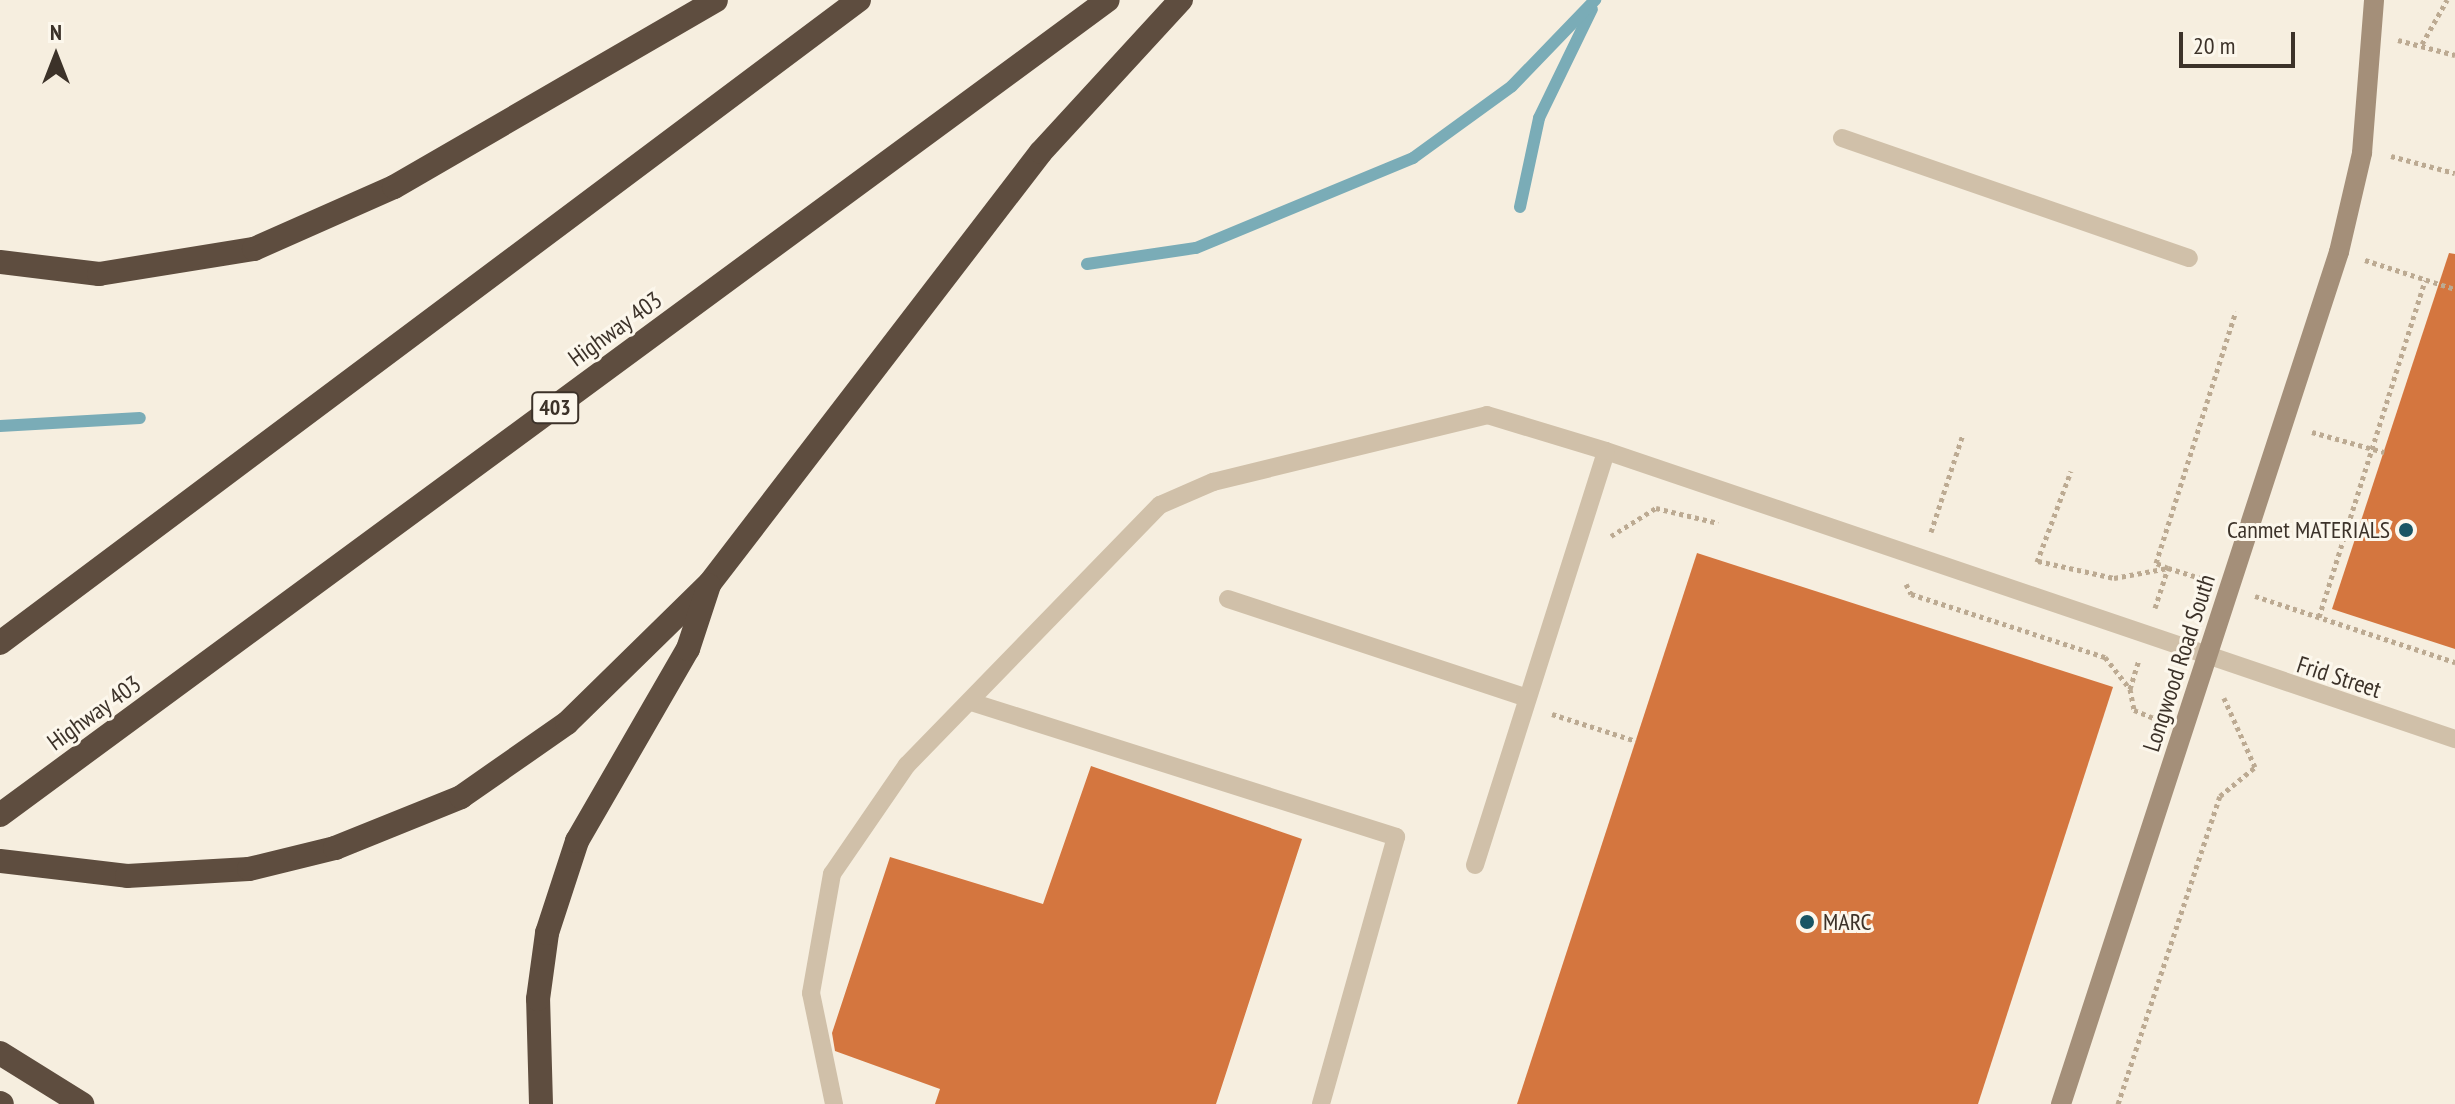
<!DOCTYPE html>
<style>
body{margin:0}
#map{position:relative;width:2455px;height:1104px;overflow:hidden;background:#f6eedf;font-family:"PT Sans Narrow",sans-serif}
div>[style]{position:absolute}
.stream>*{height:12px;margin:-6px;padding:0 6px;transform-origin:6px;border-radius:6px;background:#7aacb7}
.building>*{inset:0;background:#d4763f}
.path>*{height:5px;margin-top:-2.5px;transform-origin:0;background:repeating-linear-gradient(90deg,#bcaa92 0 4px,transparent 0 8px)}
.service>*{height:18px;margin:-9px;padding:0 9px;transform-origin:9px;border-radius:9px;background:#d0c0a9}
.secondary>*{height:20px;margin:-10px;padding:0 10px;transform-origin:10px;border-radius:10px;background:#a48f79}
.motorway>*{height:24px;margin:-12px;padding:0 12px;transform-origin:12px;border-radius:12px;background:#5e4d3f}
.dots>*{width:22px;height:22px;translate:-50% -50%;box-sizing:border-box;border:4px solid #fcf7ec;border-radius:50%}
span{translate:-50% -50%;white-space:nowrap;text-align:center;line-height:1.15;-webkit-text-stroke:6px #fcf7ec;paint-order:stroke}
.shield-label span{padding:2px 6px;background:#fcf7ec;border:2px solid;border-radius:6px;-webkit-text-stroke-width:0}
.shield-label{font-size:22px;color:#3c3229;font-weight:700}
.street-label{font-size:24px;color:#3c3229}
.poi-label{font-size:24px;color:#3c3229}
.right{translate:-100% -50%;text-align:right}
.left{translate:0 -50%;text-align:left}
.north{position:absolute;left:16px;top:16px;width:80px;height:80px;-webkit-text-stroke:6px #fcf7ec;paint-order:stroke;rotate:0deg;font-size:22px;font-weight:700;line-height:32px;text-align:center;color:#3c3229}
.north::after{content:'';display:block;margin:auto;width:28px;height:36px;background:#3c3229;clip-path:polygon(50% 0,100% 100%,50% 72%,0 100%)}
.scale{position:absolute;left:2179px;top:32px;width:116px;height:36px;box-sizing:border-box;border:4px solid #3c3229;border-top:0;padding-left:10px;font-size:24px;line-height:28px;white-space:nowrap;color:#3c3229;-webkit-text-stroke:6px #fcf7ec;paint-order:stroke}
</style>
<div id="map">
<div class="stream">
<div style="left:1520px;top:207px;width:91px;rotate:-77.9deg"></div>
<div style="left:1539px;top:118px;width:121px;rotate:-64.1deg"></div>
<div style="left:1087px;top:264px;width:110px;rotate:-8.4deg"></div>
<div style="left:1196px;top:248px;width:235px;rotate:-22.5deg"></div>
<div style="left:1413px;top:158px;width:122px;rotate:-36deg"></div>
<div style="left:1512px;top:86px;width:120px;rotate:-46deg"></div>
<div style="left:0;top:426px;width:140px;rotate:-3.3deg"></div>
</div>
<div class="building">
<div style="clip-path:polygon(2449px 253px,2455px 254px,2455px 649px,2332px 609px)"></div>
<div style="clip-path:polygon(1697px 553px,2113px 687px,1978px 1104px,1517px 1104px)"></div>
<div style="clip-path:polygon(1091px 766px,1302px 839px,1216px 1104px,935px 1104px,940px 1089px,835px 1051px,832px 1033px,890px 857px,1043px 904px)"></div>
</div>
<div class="path">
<div style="left:2398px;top:40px;width:59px;rotate:14.7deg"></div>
<div style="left:2422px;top:44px;width:51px;rotate:-60.4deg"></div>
<div style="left:2391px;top:156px;width:66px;rotate:14.9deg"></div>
<div style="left:2365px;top:260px;width:95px;rotate:17.9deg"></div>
<div style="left:2312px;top:432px;width:75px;rotate:15.5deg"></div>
<div style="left:1931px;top:532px;width:103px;rotate:-71.9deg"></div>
<div style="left:1611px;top:536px;width:53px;rotate:-31.9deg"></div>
<div style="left:1656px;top:508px;width:64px;rotate:13.6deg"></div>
<div style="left:2038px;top:561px;width:78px;rotate:12.6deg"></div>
<div style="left:2114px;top:578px;width:55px;rotate:-10.5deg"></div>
<div style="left:2168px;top:568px;width:37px;rotate:17deg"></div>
<div style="left:2037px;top:562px;width:97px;rotate:-69.5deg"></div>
<div style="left:1906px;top:584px;width:11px;rotate:63deg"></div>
<div style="left:1911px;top:594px;width:204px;rotate:18deg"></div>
<div style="left:2105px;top:657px;width:41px;rotate:52deg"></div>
<div style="left:2130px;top:689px;width:21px;rotate:79deg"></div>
<div style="left:2134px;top:710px;width:27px;rotate:22deg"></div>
<div style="left:2255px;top:596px;width:211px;rotate:18.3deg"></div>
<div style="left:2155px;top:608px;width:42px;rotate:-72deg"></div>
<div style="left:2168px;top:568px;width:13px;rotate:-157deg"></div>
<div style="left:2156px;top:563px;width:264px;rotate:-72.4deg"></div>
<div style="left:2319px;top:617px;width:353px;rotate:-72.5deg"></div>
<div style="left:2130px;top:689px;width:30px;rotate:-73deg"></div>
<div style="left:1552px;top:714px;width:88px;rotate:17.8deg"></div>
<div style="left:2118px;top:1104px;width:324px;rotate:-71.7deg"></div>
<div style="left:2220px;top:796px;width:45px;rotate:-39.6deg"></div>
<div style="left:2255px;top:767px;width:76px;rotate:-114.2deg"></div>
</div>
<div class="service">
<div style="left:1842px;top:138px;width:367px;rotate:19.1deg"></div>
<div style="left:1228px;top:599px;width:315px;rotate:18.3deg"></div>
<div style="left:971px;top:702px;width:446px;rotate:17.6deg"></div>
<div style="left:1396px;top:837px;width:277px;rotate:105.7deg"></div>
<div style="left:1475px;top:865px;width:434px;rotate:-72.4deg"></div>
<div style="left:1606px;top:451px;width:897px;rotate:18.74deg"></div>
<div style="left:834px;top:1104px;width:113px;rotate:-101.7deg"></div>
<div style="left:811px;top:993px;width:121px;rotate:-80deg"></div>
<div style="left:832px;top:874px;width:132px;rotate:-55.5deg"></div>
<div style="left:907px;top:765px;width:363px;rotate:-45.8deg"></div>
<div style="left:1160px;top:505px;width:58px;rotate:-23.5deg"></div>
<div style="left:1213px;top:482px;width:282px;rotate:-13.7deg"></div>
<div style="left:1487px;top:415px;width:124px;rotate:16.8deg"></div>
</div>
<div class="secondary">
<div style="left:2061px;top:1104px;width:896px;rotate:-71.93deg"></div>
<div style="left:2339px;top:252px;width:102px;rotate:-76.9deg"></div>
<div style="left:2362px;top:153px;width:153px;rotate:-85.5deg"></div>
</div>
<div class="motorway">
<div style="left:0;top:262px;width:100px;rotate:6.9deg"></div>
<div style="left:99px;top:274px;width:157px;rotate:-9.2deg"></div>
<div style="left:254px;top:249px;width:153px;rotate:-23.9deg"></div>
<div style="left:394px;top:187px;width:372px;rotate:-30.1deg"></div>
<div style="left:0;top:643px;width:1073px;rotate:-36.82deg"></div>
<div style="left:0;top:815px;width:1375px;rotate:-36.34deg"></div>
<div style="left:0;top:861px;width:128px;rotate:6.7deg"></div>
<div style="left:127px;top:876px;width:122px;rotate:-3.3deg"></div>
<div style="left:249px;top:869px;width:89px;rotate:-13.7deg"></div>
<div style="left:335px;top:848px;width:136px;rotate:-22deg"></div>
<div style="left:461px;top:797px;width:129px;rotate:-34.9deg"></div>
<div style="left:567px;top:723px;width:200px;rotate:-44.4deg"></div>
<div style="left:710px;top:583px;width:543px;rotate:-52.48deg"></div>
<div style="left:1041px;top:152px;width:207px;rotate:-47.4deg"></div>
<div style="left:0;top:1053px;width:97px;rotate:31.9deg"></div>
<div style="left:0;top:1103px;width:2px;rotate:27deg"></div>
<div style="left:541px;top:1104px;width:105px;rotate:-91.6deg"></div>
<div style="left:538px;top:999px;width:67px;rotate:-82.2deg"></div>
<div style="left:547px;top:933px;width:97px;rotate:-71.9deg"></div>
<div style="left:577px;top:841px;width:222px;rotate:-60deg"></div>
<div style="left:688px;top:649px;width:67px;rotate:-71.8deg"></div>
</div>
<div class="dots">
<div style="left:2406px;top:530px;background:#195564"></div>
<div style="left:1807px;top:922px;background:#195564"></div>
</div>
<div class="shield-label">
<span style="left:555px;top:408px">403</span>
</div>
<div class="street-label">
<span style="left:615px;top:329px;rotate:-36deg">Highway 403</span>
<span style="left:2179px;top:663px;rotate:-72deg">Longwood Road South</span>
<span style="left:2339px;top:677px;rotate:18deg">Frid Street</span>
<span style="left:94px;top:713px;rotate:-36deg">Highway 403</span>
</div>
<div class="poi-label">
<span class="right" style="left:2390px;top:530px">Canmet MATERIALS</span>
<span class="left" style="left:1823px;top:922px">MARC</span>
</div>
<div class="north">N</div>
<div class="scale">20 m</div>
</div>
